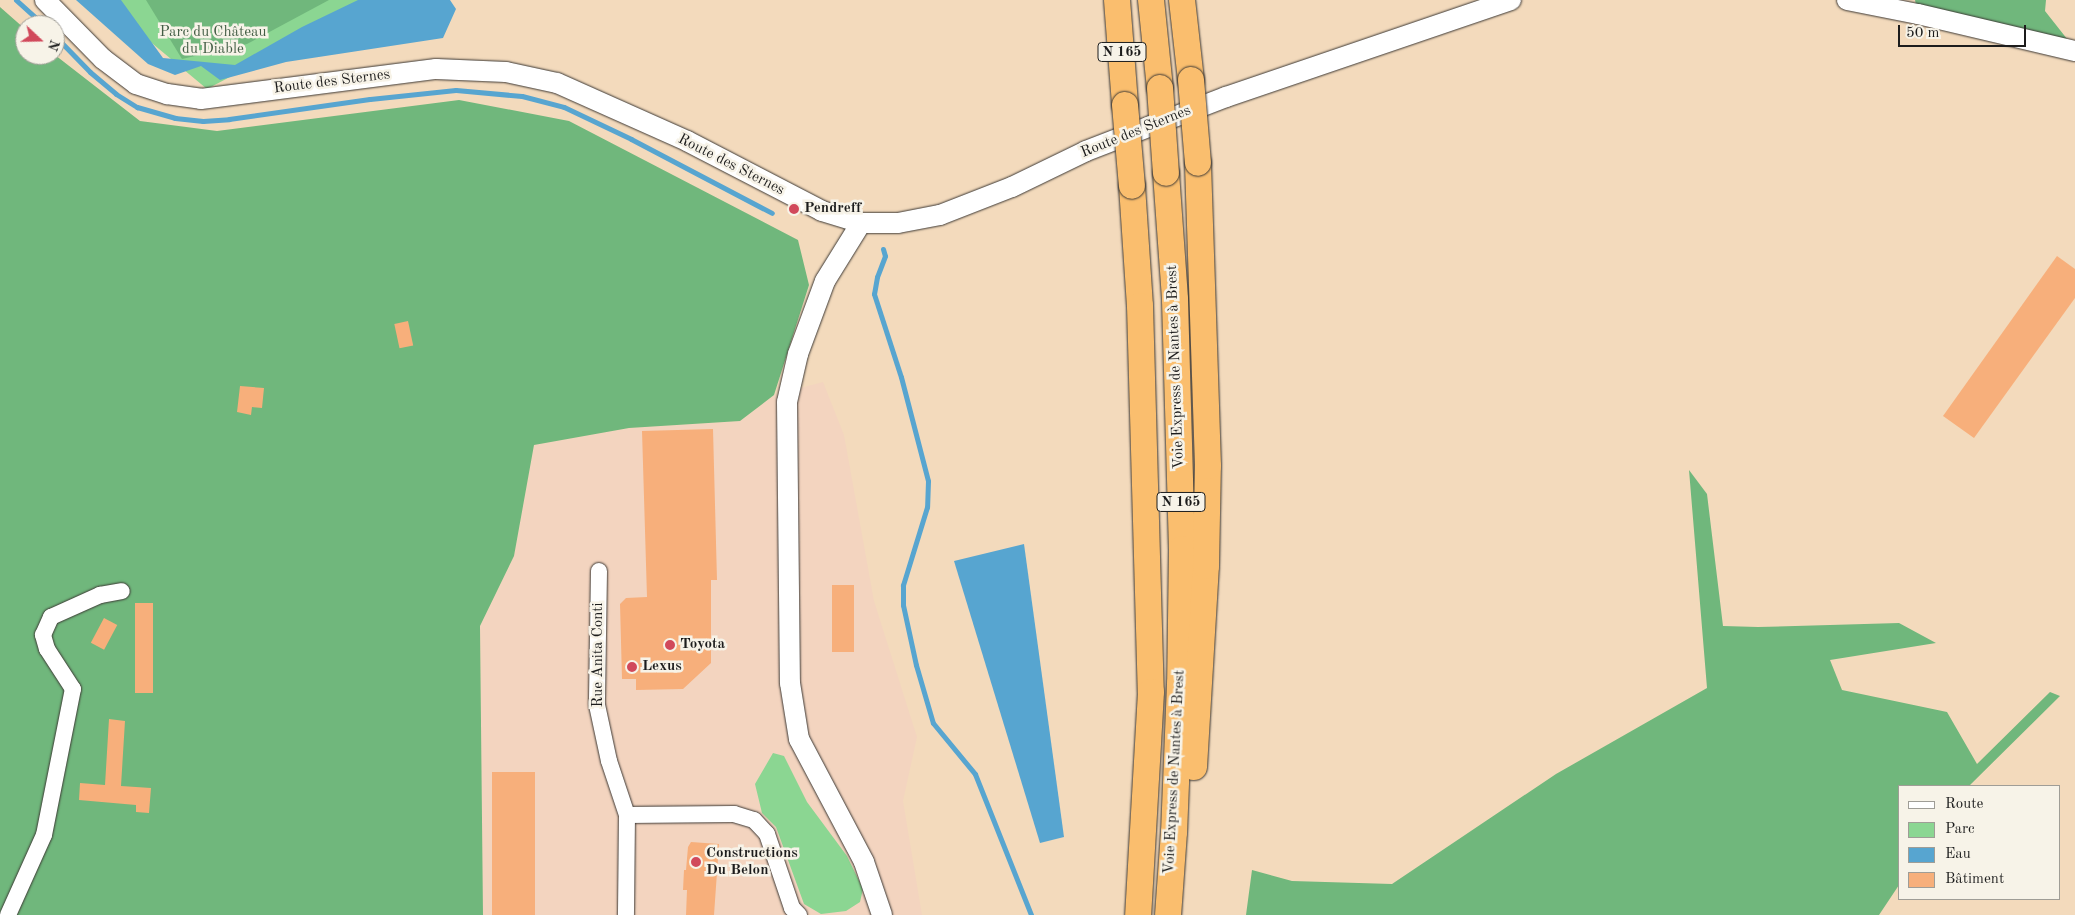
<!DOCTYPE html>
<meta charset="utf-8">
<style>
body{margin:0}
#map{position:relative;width:2075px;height:915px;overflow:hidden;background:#f3dabc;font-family:"Old Standard TT",serif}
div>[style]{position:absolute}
.built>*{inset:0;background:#f3d4bf}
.green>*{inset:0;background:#8bd692}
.forest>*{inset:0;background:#70b77c}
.water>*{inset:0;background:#57a5d0}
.stream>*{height:5px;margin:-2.5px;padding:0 2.5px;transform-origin:2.5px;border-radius:2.5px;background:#57a5d0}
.building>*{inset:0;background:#f7af7b;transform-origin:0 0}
.roads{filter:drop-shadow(0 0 1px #3c3834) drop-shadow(0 0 1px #3c3834)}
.minor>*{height:16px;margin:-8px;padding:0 8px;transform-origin:8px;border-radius:8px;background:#fff}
.tertiary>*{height:20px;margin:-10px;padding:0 10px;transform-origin:10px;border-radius:10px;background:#fff}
.trunk>*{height:26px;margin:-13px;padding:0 13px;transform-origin:13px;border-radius:13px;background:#fabe6e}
.bridges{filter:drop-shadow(0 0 1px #3c3834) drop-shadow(0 0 1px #3c3834)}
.trunk-bridge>*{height:26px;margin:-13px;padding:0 13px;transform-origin:13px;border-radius:13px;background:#fabe6e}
.dots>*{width:14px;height:14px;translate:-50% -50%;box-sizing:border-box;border:2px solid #f7f3e8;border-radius:50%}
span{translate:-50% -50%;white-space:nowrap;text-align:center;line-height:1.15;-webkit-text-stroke:5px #f7f3e8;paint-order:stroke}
.shield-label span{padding:1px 4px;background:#f7f3e8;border:1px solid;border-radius:4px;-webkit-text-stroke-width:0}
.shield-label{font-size:14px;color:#1c1c1c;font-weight:700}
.park-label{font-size:15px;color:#435d45}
.street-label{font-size:15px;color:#1c1c1c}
.poi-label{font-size:15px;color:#1c1c1c;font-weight:700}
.left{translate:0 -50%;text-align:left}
.legend{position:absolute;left:1898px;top:785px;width:162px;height:115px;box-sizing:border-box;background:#f7f3e8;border:1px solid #9f9d96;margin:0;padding:6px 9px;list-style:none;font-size:15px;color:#1c1c1c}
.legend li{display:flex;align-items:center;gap:10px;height:25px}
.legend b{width:25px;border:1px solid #9f9d96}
.north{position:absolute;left:15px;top:15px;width:50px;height:50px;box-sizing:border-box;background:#f7f3e8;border:1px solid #9f9d96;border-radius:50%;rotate:111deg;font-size:14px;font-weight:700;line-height:20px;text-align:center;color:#1c1c1c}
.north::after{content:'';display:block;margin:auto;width:18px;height:22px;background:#d1495b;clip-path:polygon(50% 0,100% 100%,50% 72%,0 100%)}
.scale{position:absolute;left:1898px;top:25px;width:128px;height:22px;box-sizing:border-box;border:2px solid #1c1c1c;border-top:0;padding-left:6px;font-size:15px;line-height:18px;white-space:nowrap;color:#1c1c1c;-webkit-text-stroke:4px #f7f3e8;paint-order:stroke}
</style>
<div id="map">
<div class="built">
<div style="clip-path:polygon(823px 382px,844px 435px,874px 601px,917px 737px,903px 801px,922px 915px,483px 915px,480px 626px,514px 556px,534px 445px,629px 428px,740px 421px,774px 395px)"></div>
</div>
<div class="green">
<div style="clip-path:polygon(118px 0,396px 0,356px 11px,207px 89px,129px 24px)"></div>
<div style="clip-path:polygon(773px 753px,784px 756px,807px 802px,847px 856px,863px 889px,860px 902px,846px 911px,821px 914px,804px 904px,776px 827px,762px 813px,755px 784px)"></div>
</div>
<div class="forest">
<div style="clip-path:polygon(146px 0,329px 0,247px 44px,182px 59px)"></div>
<div style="clip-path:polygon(1915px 0,2046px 0,2045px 11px,2075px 49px,1918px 14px)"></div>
<div style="clip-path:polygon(0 7px,25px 29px,25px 55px,55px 55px,140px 121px,217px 131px,459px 100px,569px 121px,798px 240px,809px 285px,774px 395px,740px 421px,629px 428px,534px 445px,514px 556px,480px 626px,483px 915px,0 915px)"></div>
<div style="clip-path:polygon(1689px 470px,1707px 494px,1723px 626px,1758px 627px,1899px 623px,1936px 643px,1830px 660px,1842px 690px,1947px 712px,1977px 764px,2050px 692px,2060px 696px,1969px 786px,1899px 786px,1899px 885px,1879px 915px,1246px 915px,1252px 870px,1292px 881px,1392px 884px,1556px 774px,1707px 688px)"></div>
</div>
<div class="water">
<div style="clip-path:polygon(76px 0,121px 0,163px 58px,235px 65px,302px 27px,358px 0,450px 0,456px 9px,443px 38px,286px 62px,220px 80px,201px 66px,175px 75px,148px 64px)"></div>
<div style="clip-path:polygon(1024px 544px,1064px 837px,1040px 843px,954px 561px)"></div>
</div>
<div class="stream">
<div style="left:16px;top:0;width:38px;rotate:42deg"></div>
<div style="left:55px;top:36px;width:50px;rotate:45.8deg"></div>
<div style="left:90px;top:72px;width:34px;rotate:40deg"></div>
<div style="left:116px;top:94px;width:25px;rotate:32deg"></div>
<div style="left:137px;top:107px;width:40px;rotate:16deg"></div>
<div style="left:175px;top:118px;width:28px;rotate:6deg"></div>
<div style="left:203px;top:121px;width:26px;rotate:-4deg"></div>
<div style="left:229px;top:119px;width:142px;rotate:-8.1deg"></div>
<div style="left:370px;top:99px;width:86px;rotate:-6deg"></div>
<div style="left:456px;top:90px;width:66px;rotate:5.2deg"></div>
<div style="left:522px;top:96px;width:43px;rotate:14.7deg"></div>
<div style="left:564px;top:107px;width:74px;rotate:25.5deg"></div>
<div style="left:631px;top:139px;width:159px;rotate:27.7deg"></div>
<div style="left:883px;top:249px;width:7px;rotate:74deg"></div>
<div style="left:885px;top:256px;width:22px;rotate:111deg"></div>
<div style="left:877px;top:277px;width:17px;rotate:100deg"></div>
<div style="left:874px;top:294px;width:87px;rotate:72deg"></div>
<div style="left:901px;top:377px;width:107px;rotate:75.4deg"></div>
<div style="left:928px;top:481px;width:26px;rotate:92deg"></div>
<div style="left:927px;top:507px;width:82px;rotate:107.1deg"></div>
<div style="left:903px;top:585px;width:20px;rotate:90deg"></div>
<div style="left:903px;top:605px;width:61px;rotate:77.8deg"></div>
<div style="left:916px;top:665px;width:60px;rotate:73.7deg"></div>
<div style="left:933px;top:723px;width:66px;rotate:50.5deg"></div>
<div style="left:975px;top:774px;width:152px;rotate:68.3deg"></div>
</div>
<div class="building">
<div style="clip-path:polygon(2057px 256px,2075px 269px,2075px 298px,1974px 438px,1943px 416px)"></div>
<div style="left:408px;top:321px;width:25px;height:14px;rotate:78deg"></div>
<div style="clip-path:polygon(240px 386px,264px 388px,262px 408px,252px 407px,251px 415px,237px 412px)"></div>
<div style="clip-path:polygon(713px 429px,717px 580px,711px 580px,711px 663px,683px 689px,636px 690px,636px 679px,622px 679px,620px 604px,626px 598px,647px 597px,642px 431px)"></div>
<div style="left:832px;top:585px;width:22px;height:67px"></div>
<div style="left:135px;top:603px;width:18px;height:90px"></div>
<div style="left:104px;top:618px;width:15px;height:28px;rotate:28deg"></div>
<div style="clip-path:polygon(109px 719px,125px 721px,121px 786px,151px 788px,149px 813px,136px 812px,136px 805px,79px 800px,80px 783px,105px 785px)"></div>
<div style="left:492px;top:772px;width:43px;height:143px"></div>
<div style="clip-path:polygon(691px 842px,719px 844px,714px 915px,686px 915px,687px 890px,683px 890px,684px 870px,686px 870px,688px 847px)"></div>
</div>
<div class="roads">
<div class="minor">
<div style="left:599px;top:571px;width:134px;rotate:90.9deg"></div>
<div style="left:597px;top:705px;width:57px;rotate:77.9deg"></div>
<div style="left:609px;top:761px;width:57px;rotate:71.6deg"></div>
<div style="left:627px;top:815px;width:100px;rotate:90.6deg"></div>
<div style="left:627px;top:815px;width:107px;rotate:-0.5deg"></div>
<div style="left:734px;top:814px;width:21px;rotate:17deg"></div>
<div style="left:754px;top:820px;width:19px;rotate:47deg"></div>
<div style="left:767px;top:834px;width:78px;rotate:71.3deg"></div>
<div style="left:792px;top:908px;width:10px;rotate:45deg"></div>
<div style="left:8px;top:915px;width:88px;rotate:-65.8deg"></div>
<div style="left:44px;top:835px;width:149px;rotate:-78.8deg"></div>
<div style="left:73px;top:689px;width:48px;rotate:-123deg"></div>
<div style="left:47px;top:649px;width:15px;rotate:-106deg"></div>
<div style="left:43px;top:635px;width:20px;rotate:-66deg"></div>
<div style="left:51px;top:617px;width:54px;rotate:-24.2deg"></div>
<div style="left:100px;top:595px;width:22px;rotate:-10deg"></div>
</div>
<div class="tertiary">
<div style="left:45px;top:0;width:83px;rotate:45.5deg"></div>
<div style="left:103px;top:59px;width:41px;rotate:37.1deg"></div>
<div style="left:136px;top:84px;width:33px;rotate:18deg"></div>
<div style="left:167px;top:94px;width:34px;rotate:8deg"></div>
<div style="left:201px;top:99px;width:237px;rotate:-7.3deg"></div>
<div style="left:436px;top:69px;width:70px;rotate:2.5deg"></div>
<div style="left:506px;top:72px;width:52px;rotate:12.2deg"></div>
<div style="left:557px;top:83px;width:142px;rotate:24deg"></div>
<div style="left:687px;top:141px;width:152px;rotate:27.4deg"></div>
<div style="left:822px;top:211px;width:41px;rotate:17.1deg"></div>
<div style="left:861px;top:223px;width:37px"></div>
<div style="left:898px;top:223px;width:43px;rotate:-10.8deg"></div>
<div style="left:940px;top:215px;width:77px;rotate:-21.3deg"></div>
<div style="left:1012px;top:187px;width:82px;rotate:-25.9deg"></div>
<div style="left:1086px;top:151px;width:150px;rotate:-21.1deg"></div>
<div style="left:1226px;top:97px;width:301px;rotate:-18.8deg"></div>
<div style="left:1847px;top:0;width:72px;rotate:11.2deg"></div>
<div style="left:1918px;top:14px;width:161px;rotate:13.3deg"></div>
<div style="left:861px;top:223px;width:68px;rotate:121.8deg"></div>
<div style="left:825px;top:281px;width:78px;rotate:110.3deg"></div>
<div style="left:798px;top:354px;width:49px;rotate:102.9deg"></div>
<div style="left:787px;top:402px;width:281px;rotate:89.4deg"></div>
<div style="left:790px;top:683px;width:57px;rotate:80.9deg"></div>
<div style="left:799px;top:739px;width:139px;rotate:62.1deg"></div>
<div style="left:864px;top:862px;width:56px;rotate:71.2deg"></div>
</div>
<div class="trunk">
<div style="left:1117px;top:0;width:105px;rotate:85.6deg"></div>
<div style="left:1151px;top:0;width:88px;rotate:84.2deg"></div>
<div style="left:1182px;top:0;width:81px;rotate:83.6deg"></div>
<div style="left:1166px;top:173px;width:127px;rotate:85.9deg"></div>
<div style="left:1175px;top:300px;width:249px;rotate:88.4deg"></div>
<div style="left:1182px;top:549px;width:135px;rotate:90.8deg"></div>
<div style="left:1180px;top:684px;width:148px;rotate:92.3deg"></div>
<div style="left:1174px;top:832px;width:83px;rotate:94.1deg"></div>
<div style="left:1132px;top:186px;width:120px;rotate:86.2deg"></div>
<div style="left:1140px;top:306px;width:386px;rotate:88.4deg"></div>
<div style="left:1151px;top:692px;width:223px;rotate:93.3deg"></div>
<div style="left:1194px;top:767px;width:201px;rotate:-86.6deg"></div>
<div style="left:1206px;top:566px;width:100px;rotate:-88.9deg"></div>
<div style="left:1208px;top:466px;width:303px;rotate:-91.9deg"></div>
</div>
</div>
<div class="bridges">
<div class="trunk-bridge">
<div style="left:1191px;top:80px;width:83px;rotate:85.2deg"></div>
<div style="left:1160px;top:88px;width:85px;rotate:86deg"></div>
<div style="left:1125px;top:105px;width:81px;rotate:85.1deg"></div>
</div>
</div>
<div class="dots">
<div style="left:794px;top:209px;background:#d1495b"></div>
<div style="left:670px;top:645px;background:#d1495b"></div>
<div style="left:632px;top:667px;background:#d1495b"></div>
<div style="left:696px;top:862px;background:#d1495b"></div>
</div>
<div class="shield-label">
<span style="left:1122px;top:52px">N 165</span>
<span style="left:1181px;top:502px">N 165</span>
</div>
<div class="park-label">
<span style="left:213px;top:41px">Parc du Château<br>du Diable</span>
</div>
<div class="street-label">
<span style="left:332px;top:82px;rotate:-7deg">Route des Sternes</span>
<span style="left:1136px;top:132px;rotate:-22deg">Route des Sternes</span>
<span style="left:731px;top:165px;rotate:27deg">Route des Sternes</span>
<span style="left:1176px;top:367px;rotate:-92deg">Voie Express de Nantes à Brest</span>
<span style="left:599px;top:655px;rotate:-90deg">Rue Anita Conti</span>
<span style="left:1175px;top:772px;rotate:-87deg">Voie Express de Nantes à Brest</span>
</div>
<div class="poi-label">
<span class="left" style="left:804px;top:209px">Pendreff</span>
<span class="left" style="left:680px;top:645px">Toyota</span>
<span class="left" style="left:642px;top:667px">Lexus</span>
<span class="left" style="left:706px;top:862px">Constructions<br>Du Belon</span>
</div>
<ul class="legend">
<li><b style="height:6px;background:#fff"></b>Route</li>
<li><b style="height:14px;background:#8bd692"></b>Parc</li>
<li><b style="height:14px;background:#57a5d0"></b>Eau</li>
<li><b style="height:14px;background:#f7af7b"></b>Bâtiment</li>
</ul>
<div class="north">N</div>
<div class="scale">50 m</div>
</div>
